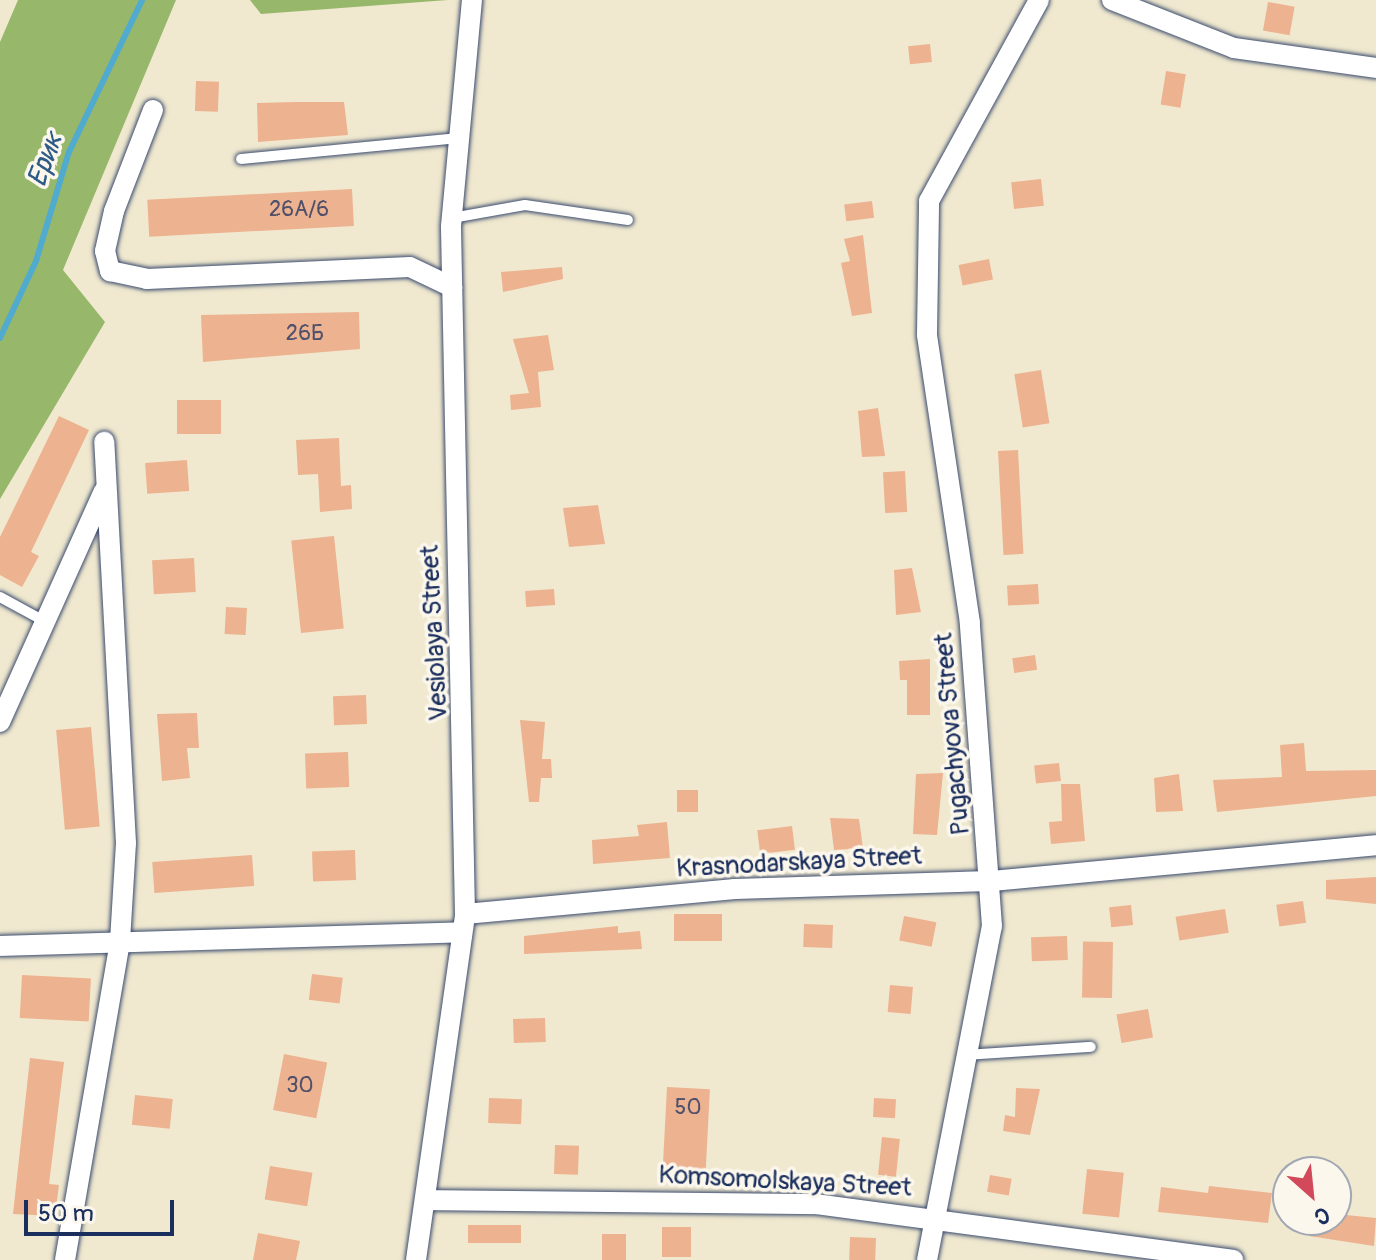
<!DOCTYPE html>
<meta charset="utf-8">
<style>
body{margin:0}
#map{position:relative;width:1376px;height:1260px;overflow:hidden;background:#f0e9cf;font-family:Pangolin,sans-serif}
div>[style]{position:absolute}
.forest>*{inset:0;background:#97b76b}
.stream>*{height:6px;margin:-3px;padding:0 3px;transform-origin:3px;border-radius:3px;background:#51abcf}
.building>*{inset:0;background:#edb290;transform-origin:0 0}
.roads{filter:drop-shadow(0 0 2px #3b4b6f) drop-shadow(0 0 2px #3b4b6f)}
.lane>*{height:10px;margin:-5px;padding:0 5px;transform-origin:5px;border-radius:5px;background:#fff}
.street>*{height:20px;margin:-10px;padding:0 10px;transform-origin:10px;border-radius:10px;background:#fff}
span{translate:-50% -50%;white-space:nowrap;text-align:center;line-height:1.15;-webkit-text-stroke:7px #fbf7ec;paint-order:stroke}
.number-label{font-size:22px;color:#50506a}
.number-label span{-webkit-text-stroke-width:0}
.street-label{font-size:26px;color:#1b2f5e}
.water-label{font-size:28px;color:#2e5a86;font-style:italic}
.north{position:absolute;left:1272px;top:1156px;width:80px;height:80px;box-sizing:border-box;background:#fbf7ec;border:2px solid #a1a7b3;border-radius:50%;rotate:153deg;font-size:22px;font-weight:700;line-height:32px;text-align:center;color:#1b2f5e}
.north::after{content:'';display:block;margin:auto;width:28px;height:36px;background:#d1495b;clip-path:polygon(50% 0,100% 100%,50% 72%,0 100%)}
.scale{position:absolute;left:24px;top:1200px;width:150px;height:36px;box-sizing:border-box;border:4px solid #1b2f5e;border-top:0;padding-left:10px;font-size:24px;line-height:28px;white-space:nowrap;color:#1b2f5e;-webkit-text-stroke:6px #fbf7ec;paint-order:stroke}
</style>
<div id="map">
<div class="forest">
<div style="clip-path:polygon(18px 0,176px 0,63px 270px,105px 322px,0 499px,0 42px)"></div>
<div style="clip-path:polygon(250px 0,448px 0,261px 14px)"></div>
</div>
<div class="stream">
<div style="left:0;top:338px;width:85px;rotate:-64.9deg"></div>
<div style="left:36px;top:261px;width:114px;rotate:-73.2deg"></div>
<div style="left:69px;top:152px;width:169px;rotate:-64.3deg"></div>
</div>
<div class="building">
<div style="left:1268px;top:2px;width:27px;height:29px;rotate:10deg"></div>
<div style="left:930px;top:44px;width:18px;height:22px;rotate:84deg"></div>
<div style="left:1166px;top:71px;width:20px;height:34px;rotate:9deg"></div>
<div style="left:196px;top:81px;width:23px;height:30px;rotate:2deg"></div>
<div style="clip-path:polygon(295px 102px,344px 102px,348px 135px,258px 142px,257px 103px)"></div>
<div style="left:1041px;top:179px;width:27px;height:30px;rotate:84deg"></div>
<div style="left:352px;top:189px;width:37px;height:205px;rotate:87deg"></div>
<div style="left:872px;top:201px;width:17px;height:28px;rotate:83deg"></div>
<div style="clip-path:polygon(863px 235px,872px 313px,852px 316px,841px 263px,850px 261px,844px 239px)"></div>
<div style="left:989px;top:259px;width:21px;height:31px;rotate:79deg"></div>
<div style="clip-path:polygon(562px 267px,563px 279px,503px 292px,501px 272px)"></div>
<div style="clip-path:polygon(359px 312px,360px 349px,203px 362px,201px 315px)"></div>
<div style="clip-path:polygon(548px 335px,554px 370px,538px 372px,541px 407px,511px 410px,510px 395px,529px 393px,513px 339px)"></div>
<div style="left:1041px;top:370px;width:54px;height:27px;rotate:81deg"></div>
<div style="left:221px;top:400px;width:34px;height:44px;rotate:90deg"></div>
<div style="clip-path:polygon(878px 408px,885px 456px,862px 457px,858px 411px)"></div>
<div style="clip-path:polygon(59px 416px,89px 430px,31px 552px,39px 556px,22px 587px,0 575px,0 537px)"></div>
<div style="clip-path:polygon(339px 438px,341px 486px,351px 485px,352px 509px,320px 512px,318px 474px,298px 475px,296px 440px)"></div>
<div style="left:1018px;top:450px;width:104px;height:20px;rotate:87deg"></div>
<div style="left:187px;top:460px;width:31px;height:42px;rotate:86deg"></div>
<div style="left:905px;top:471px;width:41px;height:22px;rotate:87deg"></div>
<div style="clip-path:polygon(598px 505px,605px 544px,569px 547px,563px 508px)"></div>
<div style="left:334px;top:536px;width:93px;height:43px;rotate:84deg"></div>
<div style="left:194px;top:558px;width:34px;height:42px;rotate:87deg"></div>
<div style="clip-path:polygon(912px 568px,921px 612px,896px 615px,894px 570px)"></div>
<div style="left:1038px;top:584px;width:20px;height:31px;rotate:87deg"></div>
<div style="left:554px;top:589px;width:16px;height:29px;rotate:86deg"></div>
<div style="left:226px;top:607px;width:21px;height:27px;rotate:3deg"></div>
<div style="left:1035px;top:655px;width:15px;height:23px;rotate:82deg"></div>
<div style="clip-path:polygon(930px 659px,930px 715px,907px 715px,907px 680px,900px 680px,899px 661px)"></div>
<div style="left:366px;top:695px;width:29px;height:33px;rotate:88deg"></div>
<div style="clip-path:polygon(197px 713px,199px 748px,187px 748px,190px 778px,162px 781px,157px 714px)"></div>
<div style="clip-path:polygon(520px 720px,545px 722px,542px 759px,551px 759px,552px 778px,541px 778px,539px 802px,529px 802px)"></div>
<div style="left:91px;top:727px;width:100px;height:35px;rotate:85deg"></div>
<div style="clip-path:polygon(1304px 743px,1306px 771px,1376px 770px,1376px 796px,1217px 812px,1213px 780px,1282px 777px,1280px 745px)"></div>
<div style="left:348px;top:752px;width:35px;height:43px;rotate:88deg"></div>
<div style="left:1059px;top:763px;width:18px;height:25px;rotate:84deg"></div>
<div style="clip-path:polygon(943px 773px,937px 835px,913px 834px,916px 774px)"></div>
<div style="clip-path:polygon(1179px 774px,1183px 811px,1156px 812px,1154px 778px)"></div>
<div style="clip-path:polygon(1061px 784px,1080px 784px,1085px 841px,1051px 844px,1049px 822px,1062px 821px)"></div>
<div style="left:698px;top:790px;width:22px;height:21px;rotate:90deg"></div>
<div style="clip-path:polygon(830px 818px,859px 819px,863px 848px,834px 850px)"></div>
<div style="clip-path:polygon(667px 822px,670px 858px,593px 864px,592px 840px,639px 836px,637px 825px)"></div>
<div style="left:792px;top:826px;width:24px;height:35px;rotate:83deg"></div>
<div style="left:355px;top:850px;width:30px;height:43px;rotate:88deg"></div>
<div style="left:252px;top:855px;width:31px;height:100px;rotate:86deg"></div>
<div style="clip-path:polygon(1376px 877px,1376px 904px,1326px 899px,1326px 880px)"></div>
<div style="left:1303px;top:901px;width:22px;height:27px;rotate:82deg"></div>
<div style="left:1131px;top:905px;width:20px;height:22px;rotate:84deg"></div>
<div style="left:1225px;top:909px;width:24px;height:50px;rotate:81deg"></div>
<div style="left:722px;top:914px;width:27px;height:48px;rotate:90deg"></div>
<div style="left:904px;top:916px;width:33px;height:25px;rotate:11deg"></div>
<div style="left:804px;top:924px;width:29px;height:23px;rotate:2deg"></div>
<div style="clip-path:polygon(618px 926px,618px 933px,640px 931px,642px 949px,524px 954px,524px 936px)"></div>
<div style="left:1067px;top:936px;width:24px;height:36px;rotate:88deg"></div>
<div style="left:1113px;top:942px;width:56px;height:30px;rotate:91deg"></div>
<div style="left:312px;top:974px;width:31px;height:26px;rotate:7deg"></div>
<div style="left:22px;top:975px;width:69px;height:43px;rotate:3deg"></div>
<div style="left:890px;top:985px;width:23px;height:27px;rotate:5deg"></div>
<div style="left:1148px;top:1009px;width:29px;height:32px;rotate:80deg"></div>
<div style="left:545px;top:1018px;width:24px;height:32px;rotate:88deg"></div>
<div style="left:284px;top:1054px;width:44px;height:57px;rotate:11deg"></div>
<div style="clip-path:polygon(30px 1058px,64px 1062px,49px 1184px,59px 1185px,55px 1216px,13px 1214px)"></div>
<div style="left:667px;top:1087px;width:43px;height:88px;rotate:3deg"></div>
<div style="clip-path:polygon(1016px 1088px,1040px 1089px,1030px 1135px,1003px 1131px,1005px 1115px,1015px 1117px)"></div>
<div style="left:135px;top:1095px;width:38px;height:30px;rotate:6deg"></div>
<div style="left:489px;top:1098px;width:33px;height:25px;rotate:2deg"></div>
<div style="left:874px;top:1098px;width:22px;height:19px;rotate:3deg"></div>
<div style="left:882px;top:1137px;width:18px;height:38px;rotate:6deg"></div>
<div style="left:555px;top:1145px;width:24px;height:29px;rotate:2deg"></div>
<div style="left:270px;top:1166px;width:43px;height:34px;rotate:9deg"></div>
<div style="left:1087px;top:1169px;width:37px;height:45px;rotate:6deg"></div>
<div style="left:990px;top:1175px;width:22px;height:17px;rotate:10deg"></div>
<div style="clip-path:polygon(1209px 1186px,1272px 1193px,1268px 1223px,1158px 1212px,1161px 1187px,1208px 1193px)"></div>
<div style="clip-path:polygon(1336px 1214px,1376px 1218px,1374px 1246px,1309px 1236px,1312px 1220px,1336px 1220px)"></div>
<div style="left:521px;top:1225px;width:18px;height:53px;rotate:90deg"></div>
<div style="left:662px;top:1227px;width:29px;height:30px"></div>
<div style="clip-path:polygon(258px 1233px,300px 1241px,296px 1260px,253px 1260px)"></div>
<div style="left:602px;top:1234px;width:24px;height:26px"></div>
<div style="left:850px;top:1237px;width:26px;height:23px;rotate:2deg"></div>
</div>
<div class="roads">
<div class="lane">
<div style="left:241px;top:159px;width:219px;rotate:-5.5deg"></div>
<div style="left:452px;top:218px;width:74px;rotate:-10.1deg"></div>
<div style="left:525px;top:205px;width:104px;rotate:8.3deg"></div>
<div style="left:0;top:597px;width:52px;rotate:28.5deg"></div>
<div style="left:966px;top:1055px;width:125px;rotate:-3.7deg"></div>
</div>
<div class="street">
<div style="left:1112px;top:0;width:131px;rotate:21.5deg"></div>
<div style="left:1234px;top:48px;width:143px;rotate:8deg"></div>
<div style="left:153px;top:110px;width:108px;rotate:111.1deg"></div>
<div style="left:114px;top:211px;width:41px;rotate:102.7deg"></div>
<div style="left:105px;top:251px;width:21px;rotate:76deg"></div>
<div style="left:110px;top:271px;width:38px;rotate:12deg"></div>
<div style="left:147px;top:279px;width:263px;rotate:-2.6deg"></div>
<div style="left:410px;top:267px;width:47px;rotate:25.5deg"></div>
<div style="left:0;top:722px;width:253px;rotate:-65.8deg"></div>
<div style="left:465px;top:914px;width:271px;rotate:-5.3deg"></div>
<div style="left:735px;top:889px;width:256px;rotate:-1.8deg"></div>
<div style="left:991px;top:881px;width:387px;rotate:-5.3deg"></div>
<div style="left:0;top:946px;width:462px;rotate:-1.7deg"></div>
<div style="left:427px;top:1200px;width:388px;rotate:0.6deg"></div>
<div style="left:815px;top:1204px;width:422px;rotate:7.6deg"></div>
<div style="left:65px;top:1260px;width:324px;rotate:-80.2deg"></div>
<div style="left:120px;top:941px;width:98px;rotate:-86.5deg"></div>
<div style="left:126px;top:843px;width:402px;rotate:-93.1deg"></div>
<div style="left:416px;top:1260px;width:349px;rotate:-81.9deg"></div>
<div style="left:465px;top:914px;width:688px;rotate:-91.17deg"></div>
<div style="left:451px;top:226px;width:227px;rotate:-84.7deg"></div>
<div style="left:927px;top:1260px;width:340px;rotate:-79deg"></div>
<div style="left:992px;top:926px;width:304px;rotate:-94.2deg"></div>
<div style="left:970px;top:623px;width:292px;rotate:-98.5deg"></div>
<div style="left:927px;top:334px;width:133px;rotate:-89.1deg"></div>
<div style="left:929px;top:201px;width:229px;rotate:-61.3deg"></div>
</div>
</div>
<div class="number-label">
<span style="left:299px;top:210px">26А/6</span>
<span style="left:305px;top:334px">26Б</span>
<span style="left:300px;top:1086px">30</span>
<span style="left:688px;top:1108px">50</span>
</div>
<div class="street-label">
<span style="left:435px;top:633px;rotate:-93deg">Vesiolaya Street</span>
<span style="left:953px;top:734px;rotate:-95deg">Pugachyova Street</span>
<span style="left:799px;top:863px;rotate:-3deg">Krasnodarskaya Street</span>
<span style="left:785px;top:1182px;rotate:3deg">Komsomolskaya Street</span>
</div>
<div class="water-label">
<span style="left:46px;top:160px;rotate:-70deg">Ерик</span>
</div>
<div class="north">С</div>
<div class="scale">50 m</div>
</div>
